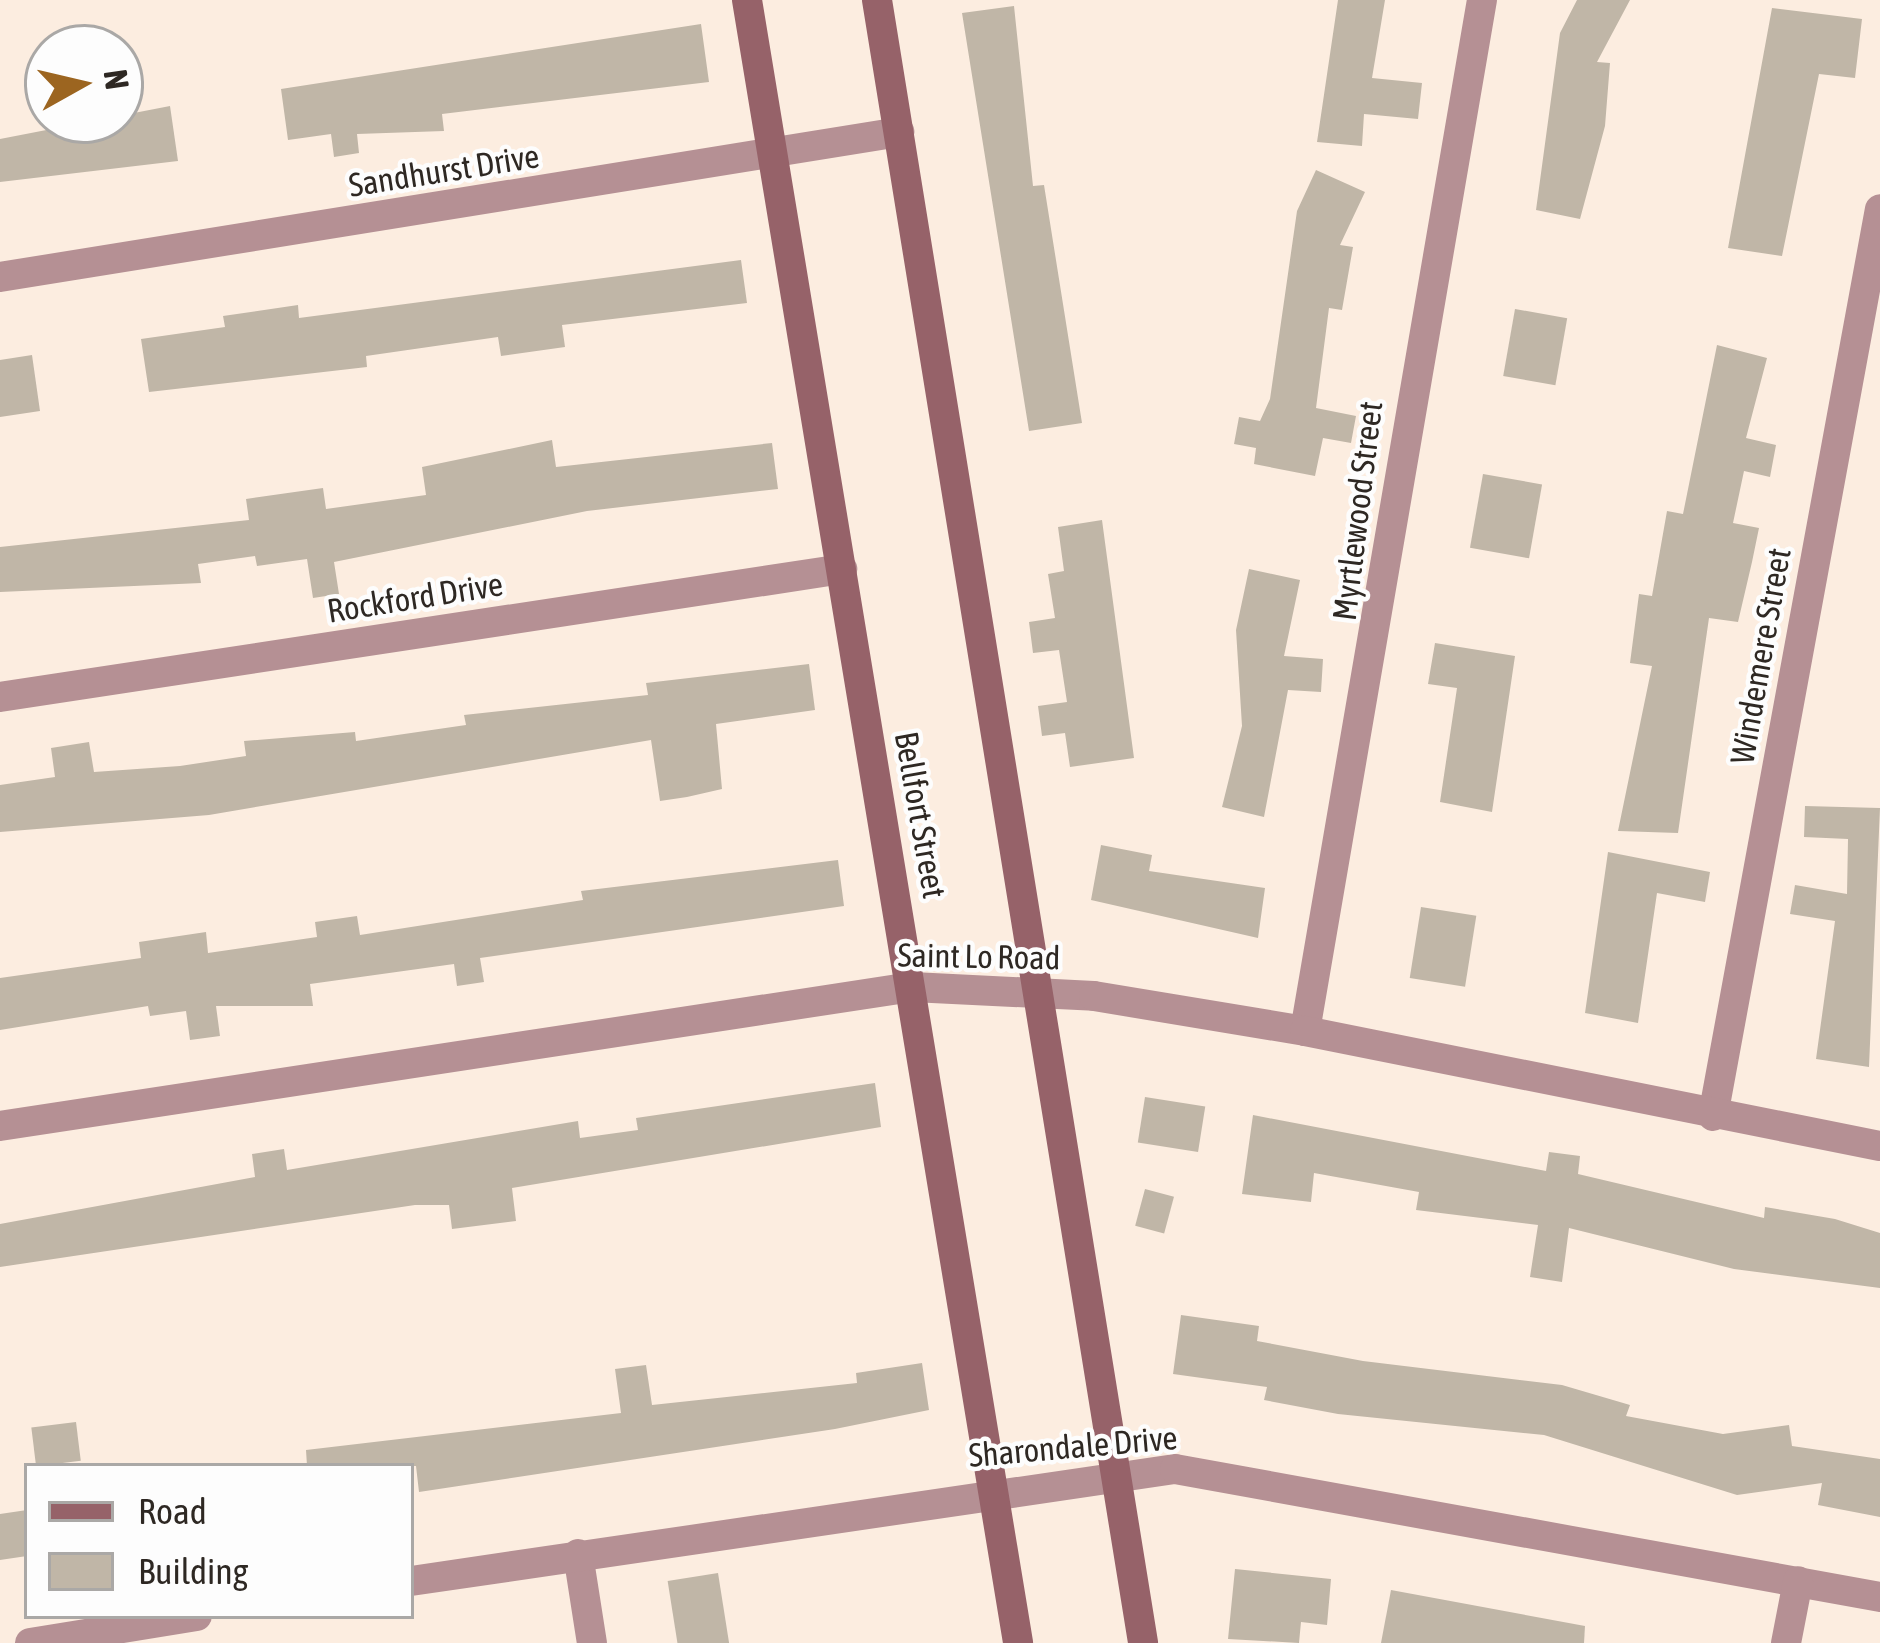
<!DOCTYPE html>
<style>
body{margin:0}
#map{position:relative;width:1880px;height:1643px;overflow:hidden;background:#fcede0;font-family:"Asap Condensed",sans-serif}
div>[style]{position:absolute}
.building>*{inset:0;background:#c0b6a7;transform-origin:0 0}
.minor>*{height:30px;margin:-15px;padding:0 15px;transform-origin:15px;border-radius:15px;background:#b59094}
.secondary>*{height:30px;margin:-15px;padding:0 15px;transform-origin:15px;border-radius:15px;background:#966269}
span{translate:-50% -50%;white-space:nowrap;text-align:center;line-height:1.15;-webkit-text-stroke:9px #fdfdfd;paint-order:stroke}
.street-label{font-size:33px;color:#2e2823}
.legend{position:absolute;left:24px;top:1463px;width:390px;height:156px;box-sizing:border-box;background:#fdfdfd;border:3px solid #aaa8a6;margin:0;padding:15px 21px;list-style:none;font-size:36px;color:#2e2823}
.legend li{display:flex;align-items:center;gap:24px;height:60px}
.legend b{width:60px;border:3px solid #aaa8a6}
.north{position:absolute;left:24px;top:24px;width:120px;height:120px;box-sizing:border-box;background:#fdfdfd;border:3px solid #aaa8a6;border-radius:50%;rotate:82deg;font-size:33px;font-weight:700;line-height:48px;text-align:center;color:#2e2823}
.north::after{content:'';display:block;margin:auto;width:42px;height:54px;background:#9c6520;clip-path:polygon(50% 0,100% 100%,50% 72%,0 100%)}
</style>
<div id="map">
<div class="building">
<div style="clip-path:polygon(1338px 0,1385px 0,1372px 78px,1422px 83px,1418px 119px,1364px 114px,1362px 146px,1317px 142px)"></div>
<div style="clip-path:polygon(1577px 0,1630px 0,1597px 62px,1610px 63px,1605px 126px,1580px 219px,1536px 210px,1560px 33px)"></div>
<div style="clip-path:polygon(1014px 6px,1033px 186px,1044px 185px,1082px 423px,1029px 431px,962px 13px)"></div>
<div style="clip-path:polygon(1772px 8px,1862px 19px,1855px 78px,1819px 74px,1782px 256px,1728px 248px)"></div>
<div style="clip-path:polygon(701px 24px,709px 82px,442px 114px,444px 131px,357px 134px,359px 153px,334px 157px,331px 134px,288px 140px,281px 89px)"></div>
<div style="clip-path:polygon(170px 106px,178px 161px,0 182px,0 139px)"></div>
<div style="clip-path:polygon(1316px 170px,1365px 192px,1340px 245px,1353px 247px,1342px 310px,1329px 308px,1316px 408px,1356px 416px,1351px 443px,1323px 438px,1315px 476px,1254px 464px,1256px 448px,1234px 444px,1239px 417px,1260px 421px,1270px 399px,1297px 211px)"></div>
<div style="clip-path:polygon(741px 260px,747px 303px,562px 325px,565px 347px,501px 356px,498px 337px,366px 356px,367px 367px,149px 392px,141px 339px,225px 327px,223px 316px,298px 305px,299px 318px)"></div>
<div style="left:1515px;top:309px;width:53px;height:68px;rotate:10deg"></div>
<div style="clip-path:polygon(1717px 345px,1767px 358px,1746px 438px,1776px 445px,1770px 477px,1744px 471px,1733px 523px,1759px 528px,1752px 562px,1738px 622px,1709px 618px,1678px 833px,1618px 831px,1652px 666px,1630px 663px,1639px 594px,1652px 596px,1667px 511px,1683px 514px)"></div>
<div style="clip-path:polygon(32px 355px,40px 411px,0 417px,0 360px)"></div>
<div style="clip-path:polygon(552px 440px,556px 467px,772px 443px,778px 489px,587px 511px,334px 562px,339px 594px,313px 598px,307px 559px,257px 566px,255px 556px,198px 564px,201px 583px,0 592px,0 547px,249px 520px,246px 499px,323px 488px,326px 509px,426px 495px,422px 467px)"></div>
<div style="left:1483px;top:474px;width:60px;height:75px;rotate:10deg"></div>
<div style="clip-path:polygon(1102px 520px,1134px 758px,1070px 767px,1065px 733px,1042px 736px,1038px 706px,1067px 702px,1059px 650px,1033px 653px,1029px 622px,1055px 618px,1048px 574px,1064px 571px,1058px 527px)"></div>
<div style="clip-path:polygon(1249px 569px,1300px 580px,1284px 656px,1323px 659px,1321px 692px,1288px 690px,1264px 817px,1222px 807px,1242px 726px,1236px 630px)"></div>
<div style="clip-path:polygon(1435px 643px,1515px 656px,1492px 812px,1440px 802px,1457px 688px,1428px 684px)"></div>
<div style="clip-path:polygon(809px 664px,815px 710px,716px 724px,722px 789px,687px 797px,660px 801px,651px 740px,209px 815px,0 832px,0 785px,55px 777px,51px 748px,89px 742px,94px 772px,180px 766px,246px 756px,244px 741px,355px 732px,356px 741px,466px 725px,464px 715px,648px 695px,646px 683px)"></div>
<div style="clip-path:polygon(1805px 806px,1880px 808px,1869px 1067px,1816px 1059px,1835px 921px,1790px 914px,1795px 885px,1847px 894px,1848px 839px,1804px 837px)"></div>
<div style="clip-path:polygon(1101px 845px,1152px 855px,1149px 871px,1265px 888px,1258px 938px,1091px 900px)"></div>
<div style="clip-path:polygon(1608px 852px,1710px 872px,1705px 902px,1657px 893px,1638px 1023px,1585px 1013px)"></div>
<div style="clip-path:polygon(838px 860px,844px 906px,480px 958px,484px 982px,457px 986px,454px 964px,310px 984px,313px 1006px,216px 1006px,220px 1036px,190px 1040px,186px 1011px,150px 1016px,148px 1006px,0 1030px,0 978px,141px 958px,139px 942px,206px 932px,208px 953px,317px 937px,315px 922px,357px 916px,360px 935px,583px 900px,581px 891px)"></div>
<div style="left:1421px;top:907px;width:56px;height:72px;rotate:9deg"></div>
<div style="clip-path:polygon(875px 1083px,881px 1127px,512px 1188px,516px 1221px,452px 1229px,449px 1205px,415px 1205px,0 1267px,0 1224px,255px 1177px,252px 1154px,284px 1149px,287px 1170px,578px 1121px,580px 1138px,638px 1130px,636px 1118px)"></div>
<div style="left:1145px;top:1097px;width:61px;height:46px;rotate:9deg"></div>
<div style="clip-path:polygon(1253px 1115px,1546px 1171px,1549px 1152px,1580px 1156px,1578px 1174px,1764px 1218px,1765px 1207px,1835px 1219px,1880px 1233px,1880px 1288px,1734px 1269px,1569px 1228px,1562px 1282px,1530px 1277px,1538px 1225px,1416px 1210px,1419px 1192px,1314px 1173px,1311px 1202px,1242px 1194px)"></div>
<div style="left:1145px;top:1189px;width:30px;height:38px;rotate:15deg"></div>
<div style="clip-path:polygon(1181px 1315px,1259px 1326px,1257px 1341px,1363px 1361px,1562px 1385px,1630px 1405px,1626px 1416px,1723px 1434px,1789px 1425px,1792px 1446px,1880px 1459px,1880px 1517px,1818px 1505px,1822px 1483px,1737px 1495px,1544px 1435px,1338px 1414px,1264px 1400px,1267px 1387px,1173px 1374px)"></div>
<div style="clip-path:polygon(922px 1363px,929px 1410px,835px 1429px,419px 1492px,416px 1466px,307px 1466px,306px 1450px,621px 1413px,615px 1369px,646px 1365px,652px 1405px,857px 1383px,856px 1373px)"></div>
<div style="left:76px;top:1422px;width:39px;height:45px;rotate:83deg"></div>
<div style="clip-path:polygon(27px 1510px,27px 1556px,0 1560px,0 1514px)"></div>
<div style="clip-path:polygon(1235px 1569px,1331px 1579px,1327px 1625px,1301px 1622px,1299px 1643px,1228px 1639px)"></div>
<div style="left:718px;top:1573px;width:71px;height:51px;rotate:81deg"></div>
<div style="clip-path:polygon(1391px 1590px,1585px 1626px,1584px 1643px,1381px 1643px)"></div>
</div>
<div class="minor">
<div style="left:0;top:277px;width:911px;rotate:-9.16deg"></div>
<div style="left:0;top:697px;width:852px;rotate:-8.64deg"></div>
<div style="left:1305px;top:1031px;width:1046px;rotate:-80.26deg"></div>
<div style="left:1713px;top:1116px;width:922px;rotate:-79.57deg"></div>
<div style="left:0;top:1126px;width:923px;rotate:-8.67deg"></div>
<div style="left:912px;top:987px;width:182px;rotate:2.8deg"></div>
<div style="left:1094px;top:996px;width:214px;rotate:9.4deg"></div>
<div style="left:1305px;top:1031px;width:586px;rotate:11.31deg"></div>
<div style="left:578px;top:1554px;width:90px;rotate:81.1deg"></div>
<div style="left:411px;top:1581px;width:772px;rotate:-8.34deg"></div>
<div style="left:1175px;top:1469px;width:717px;rotate:10.29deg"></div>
<div style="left:30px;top:1643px;width:169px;rotate:-9.2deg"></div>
<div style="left:1786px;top:1643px;width:63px;rotate:-79deg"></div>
</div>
<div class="secondary">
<div style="left:747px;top:0;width:1665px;rotate:80.63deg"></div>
<div style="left:877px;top:0;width:1664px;rotate:80.8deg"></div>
</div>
<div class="street-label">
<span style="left:444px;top:171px;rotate:-9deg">Sandhurst Drive</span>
<span style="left:1358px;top:511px;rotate:-83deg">Myrtlewood Street</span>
<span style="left:415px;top:598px;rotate:-9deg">Rockford Drive</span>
<span style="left:1761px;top:656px;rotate:-80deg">Windemere Street</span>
<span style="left:920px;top:815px;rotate:80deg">Bellfort Street</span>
<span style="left:979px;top:957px;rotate:1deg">Saint Lo Road</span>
<span style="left:1073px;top:1447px;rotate:-5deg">Sharondale Drive</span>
</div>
<ul class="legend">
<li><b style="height:15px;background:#966269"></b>Road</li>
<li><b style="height:33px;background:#c0b6a7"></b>Building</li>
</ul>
<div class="north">N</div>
</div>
